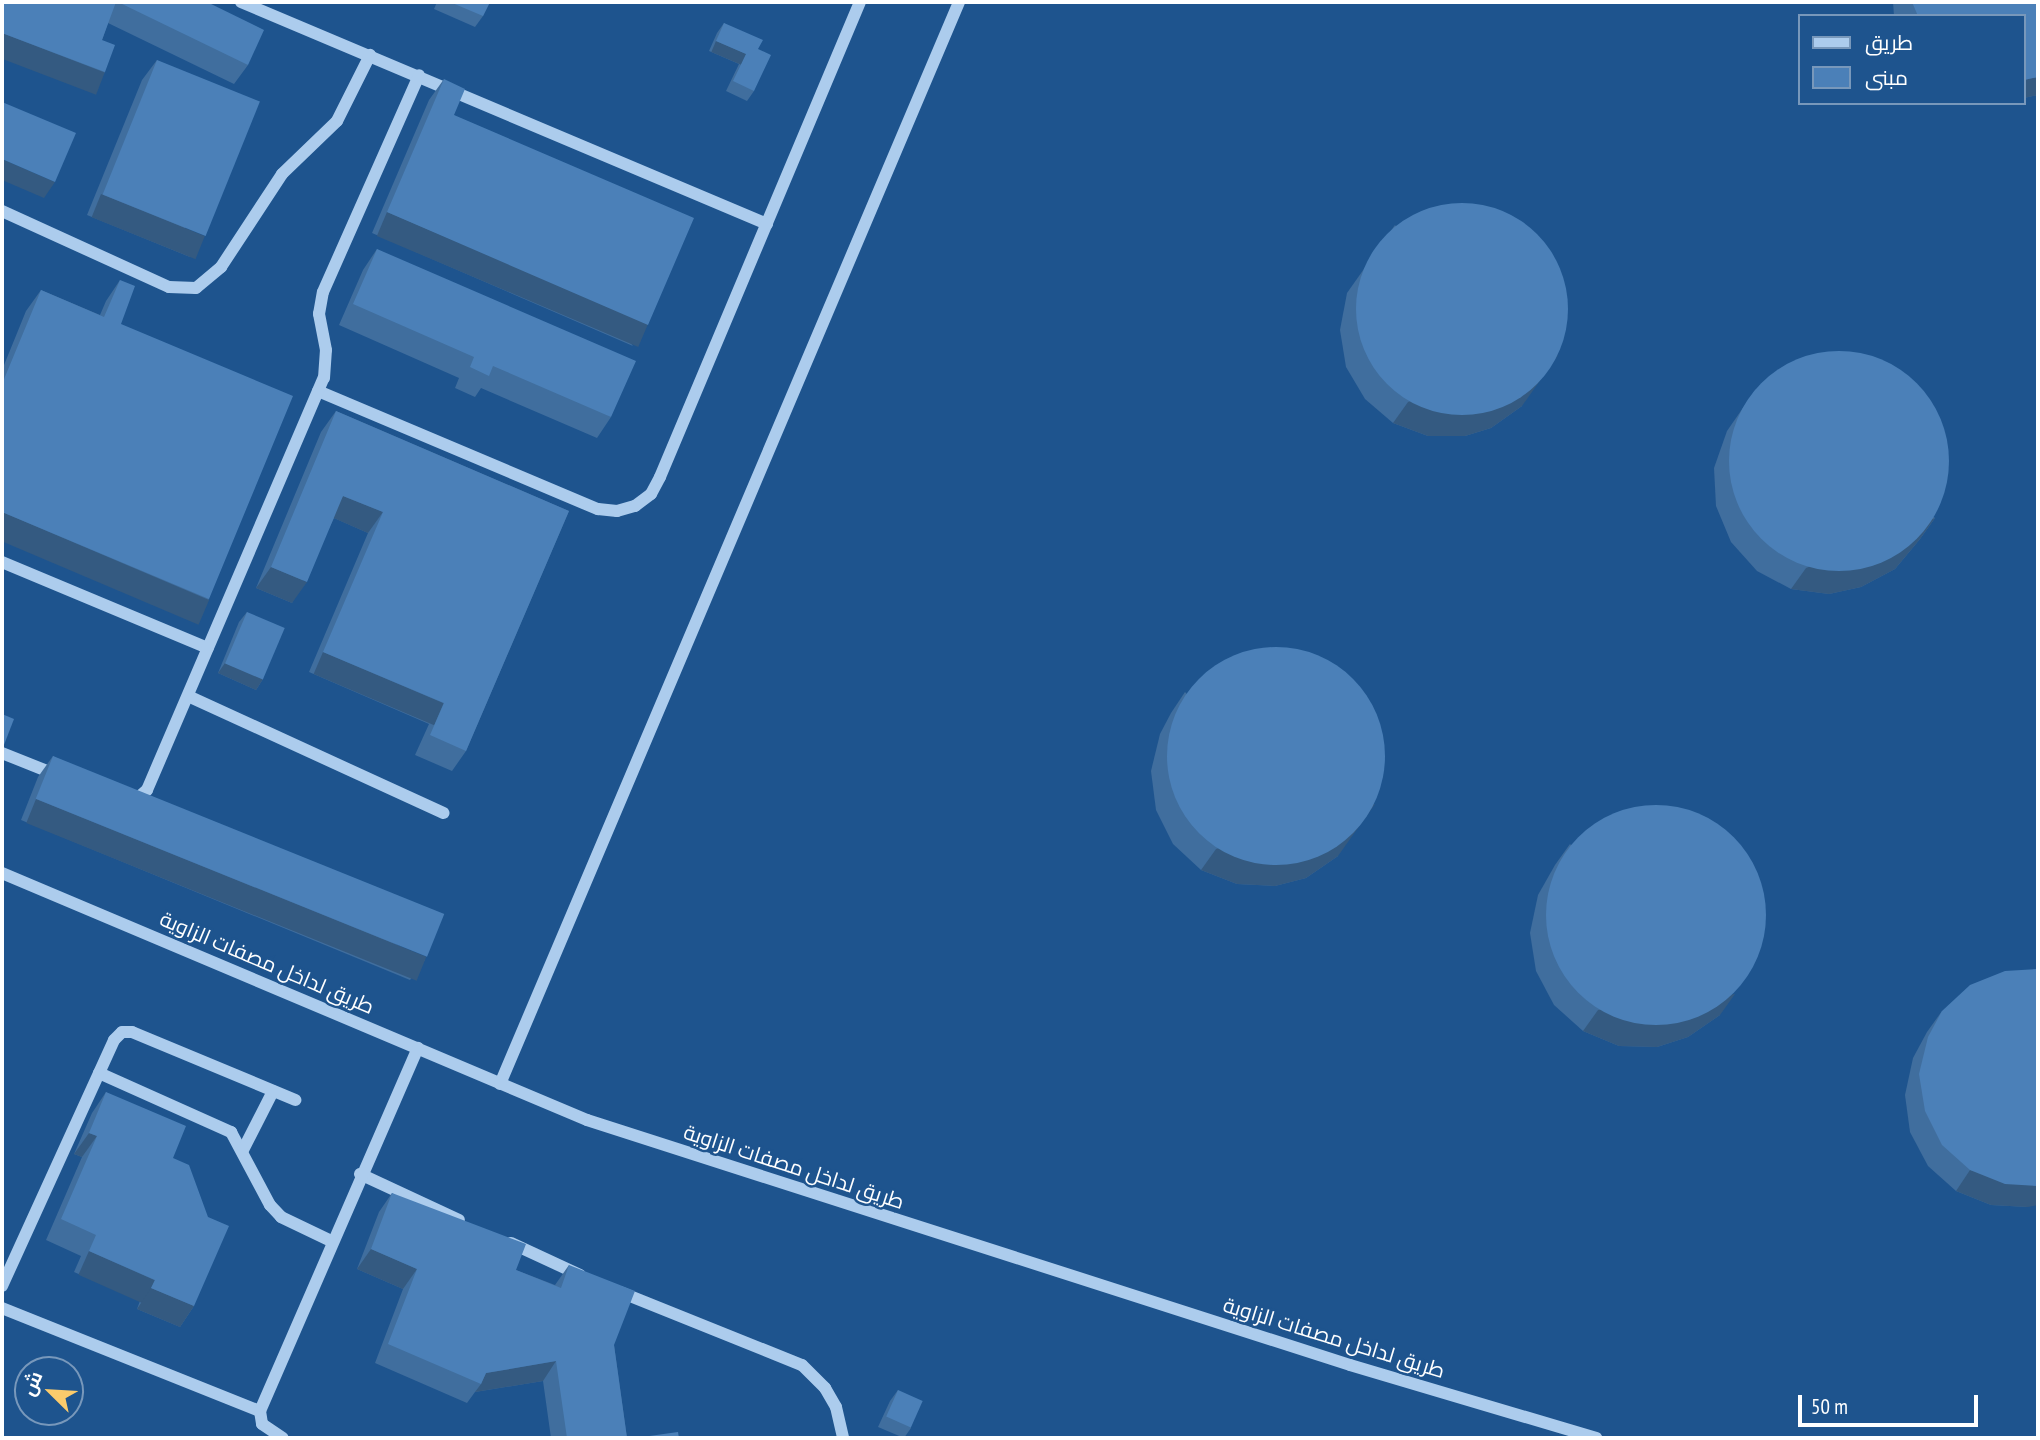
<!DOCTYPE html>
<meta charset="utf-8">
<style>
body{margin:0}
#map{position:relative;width:2040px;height:1440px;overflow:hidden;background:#1e548e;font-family:"PT Sans Narrow",Cairo,sans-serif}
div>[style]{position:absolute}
.minor>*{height:12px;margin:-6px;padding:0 6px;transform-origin:6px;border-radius:6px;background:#accced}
.wall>*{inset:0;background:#406e9e}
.shaded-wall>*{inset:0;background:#345a81;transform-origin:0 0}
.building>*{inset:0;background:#4b80b8;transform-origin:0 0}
.round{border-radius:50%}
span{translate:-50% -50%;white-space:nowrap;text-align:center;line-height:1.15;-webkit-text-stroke:5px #1e548e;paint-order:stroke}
.street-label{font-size:21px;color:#fff}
.frame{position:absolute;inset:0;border:4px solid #fff;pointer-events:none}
.legend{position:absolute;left:1798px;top:14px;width:228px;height:91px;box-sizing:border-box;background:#1e548e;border:2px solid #7898bb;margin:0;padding:9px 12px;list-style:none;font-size:21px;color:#fff}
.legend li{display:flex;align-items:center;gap:14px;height:35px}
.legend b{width:35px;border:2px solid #7898bb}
.north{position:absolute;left:14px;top:1356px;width:70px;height:70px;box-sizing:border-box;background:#1e548e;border:2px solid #7898bb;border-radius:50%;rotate:294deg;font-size:19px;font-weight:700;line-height:28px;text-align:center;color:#fff}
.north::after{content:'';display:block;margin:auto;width:24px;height:32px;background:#fbcb6c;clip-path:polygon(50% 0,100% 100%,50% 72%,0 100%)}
.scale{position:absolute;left:1798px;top:1395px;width:180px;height:32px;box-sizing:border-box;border:4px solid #fff;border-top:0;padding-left:9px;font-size:21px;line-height:24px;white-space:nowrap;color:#fff;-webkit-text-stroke:5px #1e548e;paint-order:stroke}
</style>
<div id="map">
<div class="minor">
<div style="left:241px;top:2px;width:571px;rotate:22.88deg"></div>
<div style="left:2px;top:211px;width:183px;rotate:24.5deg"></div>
<div style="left:169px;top:287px;width:27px;rotate:2deg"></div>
<div style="left:196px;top:288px;width:33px;rotate:-40deg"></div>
<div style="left:221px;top:267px;width:111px;rotate:-56.7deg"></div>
<div style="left:282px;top:174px;width:76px;rotate:-43.9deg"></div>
<div style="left:337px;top:121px;width:74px;rotate:-63.4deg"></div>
<div style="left:318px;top:391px;width:304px;rotate:22.9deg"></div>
<div style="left:598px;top:509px;width:19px;rotate:6deg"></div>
<div style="left:617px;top:511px;width:19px;rotate:-16deg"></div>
<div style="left:635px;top:506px;width:20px;rotate:-37deg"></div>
<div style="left:651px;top:494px;width:19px;rotate:-62deg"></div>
<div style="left:660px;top:477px;width:515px;rotate:-67.17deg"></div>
<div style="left:2px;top:562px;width:223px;rotate:22.7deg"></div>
<div style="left:188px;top:696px;width:281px;rotate:24.6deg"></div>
<div style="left:2px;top:753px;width:59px;rotate:21.8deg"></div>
<div style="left:132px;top:803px;width:20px;rotate:-41deg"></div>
<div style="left:147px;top:790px;width:448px;rotate:-66.8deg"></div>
<div style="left:324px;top:378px;width:28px;rotate:-86deg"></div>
<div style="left:326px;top:350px;width:37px;rotate:-101deg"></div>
<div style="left:319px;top:314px;width:22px;rotate:-80deg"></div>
<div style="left:323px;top:292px;width:237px;rotate:-66.1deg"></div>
<div style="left:2px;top:873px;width:635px;rotate:22.89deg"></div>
<div style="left:587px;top:1120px;width:801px;rotate:17.8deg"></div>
<div style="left:1350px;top:1365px;width:257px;rotate:16.5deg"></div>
<div style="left:99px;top:1073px;width:145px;rotate:24.1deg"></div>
<div style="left:231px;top:1132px;width:83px;rotate:61.9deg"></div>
<div style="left:270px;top:1205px;width:16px;rotate:47deg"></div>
<div style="left:281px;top:1217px;width:55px;rotate:25.6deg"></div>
<div style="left:500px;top:1084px;width:1175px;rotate:-67.01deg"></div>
<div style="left:243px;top:1150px;width:66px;rotate:-63deg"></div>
<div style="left:360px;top:1174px;width:109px;rotate:24.9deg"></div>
<div style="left:511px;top:1243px;width:76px;rotate:24.9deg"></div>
<div style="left:2px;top:1286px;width:270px;rotate:-65.5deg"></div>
<div style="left:114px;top:1040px;width:11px;rotate:-45deg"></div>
<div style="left:122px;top:1032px;width:10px"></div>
<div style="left:132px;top:1032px;width:177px;rotate:22.6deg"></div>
<div style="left:620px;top:1292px;width:196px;rotate:21.9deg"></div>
<div style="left:802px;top:1365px;width:33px;rotate:45deg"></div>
<div style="left:825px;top:1388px;width:22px;rotate:60deg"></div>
<div style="left:836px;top:1407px;width:32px;rotate:77deg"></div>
<div style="left:2px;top:1308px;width:278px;rotate:21.8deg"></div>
<div style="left:260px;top:1411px;width:396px;rotate:-66.5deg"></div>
<div style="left:260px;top:1411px;width:13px;rotate:81deg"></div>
<div style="left:262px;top:1424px;width:25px;rotate:34deg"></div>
</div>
<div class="wall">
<div style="clip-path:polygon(2px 2px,207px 2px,248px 65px,234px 84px,108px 23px,102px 40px,105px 72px,92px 91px,2px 57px)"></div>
<div style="clip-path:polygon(437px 2px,490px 2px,483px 16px,475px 27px,434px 9px)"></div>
<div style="clip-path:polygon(1893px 2px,2038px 2px,2038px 95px,2024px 98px,2024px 16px,1894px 16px)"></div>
<div style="clip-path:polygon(724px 23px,758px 49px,754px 91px,747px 101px,726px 91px,739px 64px,709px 51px,717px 33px)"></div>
<div style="clip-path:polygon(157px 60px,190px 257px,87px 215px,142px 80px)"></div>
<div style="clip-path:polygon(444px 79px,454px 115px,633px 346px,372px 233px,429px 100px)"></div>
<div style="clip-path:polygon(1395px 225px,1522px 406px,1491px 428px,1465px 436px,1428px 436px,1393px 423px,1365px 399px,1346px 367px,1340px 330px,1347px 293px)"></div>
<div style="clip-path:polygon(377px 249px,611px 417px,597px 438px,481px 388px,475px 397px,455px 388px,459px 378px,339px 325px,363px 270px)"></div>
<div style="clip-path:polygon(120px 280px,121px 324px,209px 599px,194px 620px,2px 539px,2px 370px,26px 311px,41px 290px,100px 315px,106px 301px)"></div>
<div style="clip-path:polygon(1756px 389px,1935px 518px,1920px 539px,1895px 569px,1861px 587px,1829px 594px,1791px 589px,1757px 571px,1731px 542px,1716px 506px,1714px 468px,1727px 431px)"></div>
<div style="clip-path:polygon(336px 411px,569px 511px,466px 751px,452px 771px,415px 755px,429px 724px,309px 672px,368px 533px,334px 518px,292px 603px,256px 588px,321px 432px)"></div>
<div style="clip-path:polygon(247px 612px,263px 679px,256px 690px,218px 673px,239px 622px)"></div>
<div style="clip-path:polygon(1185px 692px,1338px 856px,1306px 878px,1275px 886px,1237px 884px,1201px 870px,1173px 844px,1156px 810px,1151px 771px,1160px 734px,1171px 713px)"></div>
<div style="clip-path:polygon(53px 756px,425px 960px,410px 980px,21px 820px,38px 777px)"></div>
<div style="clip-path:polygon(1570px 844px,1720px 1015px,1688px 1037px,1657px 1047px,1619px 1046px,1583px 1031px,1554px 1005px,1536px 971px,1530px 933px,1538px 895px,1555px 865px)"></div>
<div style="clip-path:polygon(1942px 1011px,2028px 1207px,1991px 1205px,1956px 1191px,1928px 1166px,1910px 1132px,1905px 1095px,1913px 1058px,1927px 1032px)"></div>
<div style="clip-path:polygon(106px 1092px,173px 1158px,194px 1306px,180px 1327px,137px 1309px,140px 1301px,74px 1272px,81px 1256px,46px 1240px,82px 1157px,74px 1154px,92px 1113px)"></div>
<div style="clip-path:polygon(392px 1193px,516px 1270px,555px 1285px,569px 1265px,614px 1345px,627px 1438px,551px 1438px,543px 1381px,475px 1392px,467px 1403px,375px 1363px,403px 1289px,357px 1269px,379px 1212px)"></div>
<div style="clip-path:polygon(898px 1390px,911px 1428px,904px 1438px,878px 1427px,890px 1401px)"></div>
</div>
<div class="shaded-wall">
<div style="left:2px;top:33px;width:110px;height:24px;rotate:21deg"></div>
<div style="left:716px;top:41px;width:33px;height:12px;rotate:23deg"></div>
<div style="clip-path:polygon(2038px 77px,2038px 95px,2024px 98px,2024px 80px)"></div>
<div style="clip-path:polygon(2px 159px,55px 182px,44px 198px,2px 180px)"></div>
<div style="left:101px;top:194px;width:112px;height:25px;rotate:22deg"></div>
<div style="left:387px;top:212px;width:284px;height:26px;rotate:23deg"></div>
<div style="clip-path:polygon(1558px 355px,1522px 406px,1491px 428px,1465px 436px,1428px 436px,1393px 423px,1408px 402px)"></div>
<div style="clip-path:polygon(343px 496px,383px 512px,368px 533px,329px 516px)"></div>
<div style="left:2px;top:512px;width:225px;height:27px;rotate:23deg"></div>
<div style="clip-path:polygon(1935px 518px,1920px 539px,1895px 569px,1861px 587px,1829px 594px,1791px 589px,1806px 568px)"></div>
<div style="clip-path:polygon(271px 567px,307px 582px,292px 603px,256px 588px)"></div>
<div style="left:323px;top:652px;width:131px;height:24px;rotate:23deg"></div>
<div style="clip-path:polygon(225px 663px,263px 679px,256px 690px,218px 673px)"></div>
<div style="left:36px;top:799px;width:421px;height:26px;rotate:22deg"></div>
<div style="clip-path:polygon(1375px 804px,1338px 856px,1306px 878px,1275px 886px,1237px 884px,1201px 870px,1216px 849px)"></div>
<div style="clip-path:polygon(1735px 994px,1720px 1015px,1688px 1037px,1657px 1047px,1619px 1046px,1583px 1031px,1598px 1010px)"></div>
<div style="clip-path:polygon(89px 1133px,97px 1136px,82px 1157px,74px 1154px)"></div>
<div style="clip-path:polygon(1970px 1170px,2038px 1186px,2038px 1205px,2028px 1207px,1991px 1205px,1956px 1191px)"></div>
<div style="clip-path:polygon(371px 1249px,417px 1269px,403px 1289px,357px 1269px)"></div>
<div style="left:89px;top:1251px;width:72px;height:26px;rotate:24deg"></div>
<div style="clip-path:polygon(151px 1288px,194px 1306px,180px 1327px,137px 1309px)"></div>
<div style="clip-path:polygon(556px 1361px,543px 1381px,475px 1392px,481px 1384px,486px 1373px)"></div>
</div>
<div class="building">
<div style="clip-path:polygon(5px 2px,116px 2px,102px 40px,115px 45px,105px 72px,2px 33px,2px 9px)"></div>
<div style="clip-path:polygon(118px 2px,207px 2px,264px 30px,248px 65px)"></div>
<div style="clip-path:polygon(450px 2px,490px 2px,483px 16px)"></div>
<div style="clip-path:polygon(1912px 2px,2038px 2px,2038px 77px,2024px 80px,2024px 16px,1918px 16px)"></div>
<div style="clip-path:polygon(724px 23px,763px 40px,758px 49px,771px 55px,754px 91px,733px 81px,746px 54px,716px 41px)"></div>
<div style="left:157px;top:60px;width:111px;height:145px;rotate:22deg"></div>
<div style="clip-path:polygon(444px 79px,465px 89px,454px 115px,694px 218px,648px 325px,387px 212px)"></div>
<div style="clip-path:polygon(2px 102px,76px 133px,55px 182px,2px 159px)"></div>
<div class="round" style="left:1356px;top:203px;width:212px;height:212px"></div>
<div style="clip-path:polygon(377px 249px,636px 361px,611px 417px,493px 366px,489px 376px,470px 367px,474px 357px,353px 304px)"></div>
<div style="clip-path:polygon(120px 280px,135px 286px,121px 324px,293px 396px,209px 599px,2px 512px,2px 384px,41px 290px,104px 317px)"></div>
<div class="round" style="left:1729px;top:351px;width:220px;height:220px"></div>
<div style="clip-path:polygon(336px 411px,569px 511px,466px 751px,430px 735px,444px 703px,323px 652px,383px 512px,343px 496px,307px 582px,271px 567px)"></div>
<div style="left:247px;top:612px;width:41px;height:56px;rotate:23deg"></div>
<div class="round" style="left:1167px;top:647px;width:218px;height:218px"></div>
<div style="clip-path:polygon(2px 714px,14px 719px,2px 750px)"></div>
<div style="left:53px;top:756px;width:422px;height:46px;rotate:22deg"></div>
<div class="round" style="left:1546px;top:805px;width:220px;height:220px"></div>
<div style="clip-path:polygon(2038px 969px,2038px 1186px,2005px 1184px,1970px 1170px,1942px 1145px,1925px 1111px,1919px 1074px,1928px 1037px,1942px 1011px,1970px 985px,2005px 971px)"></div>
<div style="clip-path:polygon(106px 1092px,186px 1126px,173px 1158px,189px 1165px,208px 1217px,229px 1226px,194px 1306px,151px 1288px,155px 1280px,89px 1251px,96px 1235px,61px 1219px,97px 1136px,89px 1133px)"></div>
<div style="clip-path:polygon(392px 1193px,526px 1244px,516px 1270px,561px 1288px,569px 1265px,635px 1291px,614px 1345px,627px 1438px,567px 1438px,556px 1361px,486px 1373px,481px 1384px,388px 1344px,417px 1269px,371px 1249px)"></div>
<div style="left:898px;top:1390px;width:27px;height:29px;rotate:24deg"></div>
<div style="clip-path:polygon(678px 1432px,679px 1438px,635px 1438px)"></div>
</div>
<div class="street-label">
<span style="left:267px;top:963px;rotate:23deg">طريق لداخل مصفات الزاوية</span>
<span style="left:794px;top:1167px;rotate:18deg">طريق لداخل مصفات الزاوية</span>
<span style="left:1334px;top:1338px;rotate:17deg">طريق لداخل مصفات الزاوية</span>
</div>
<div class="frame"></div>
<ul class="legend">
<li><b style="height:9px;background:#accced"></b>طريق</li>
<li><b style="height:19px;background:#4b80b8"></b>مبنى</li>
</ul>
<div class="north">ش</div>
<div class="scale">50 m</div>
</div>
